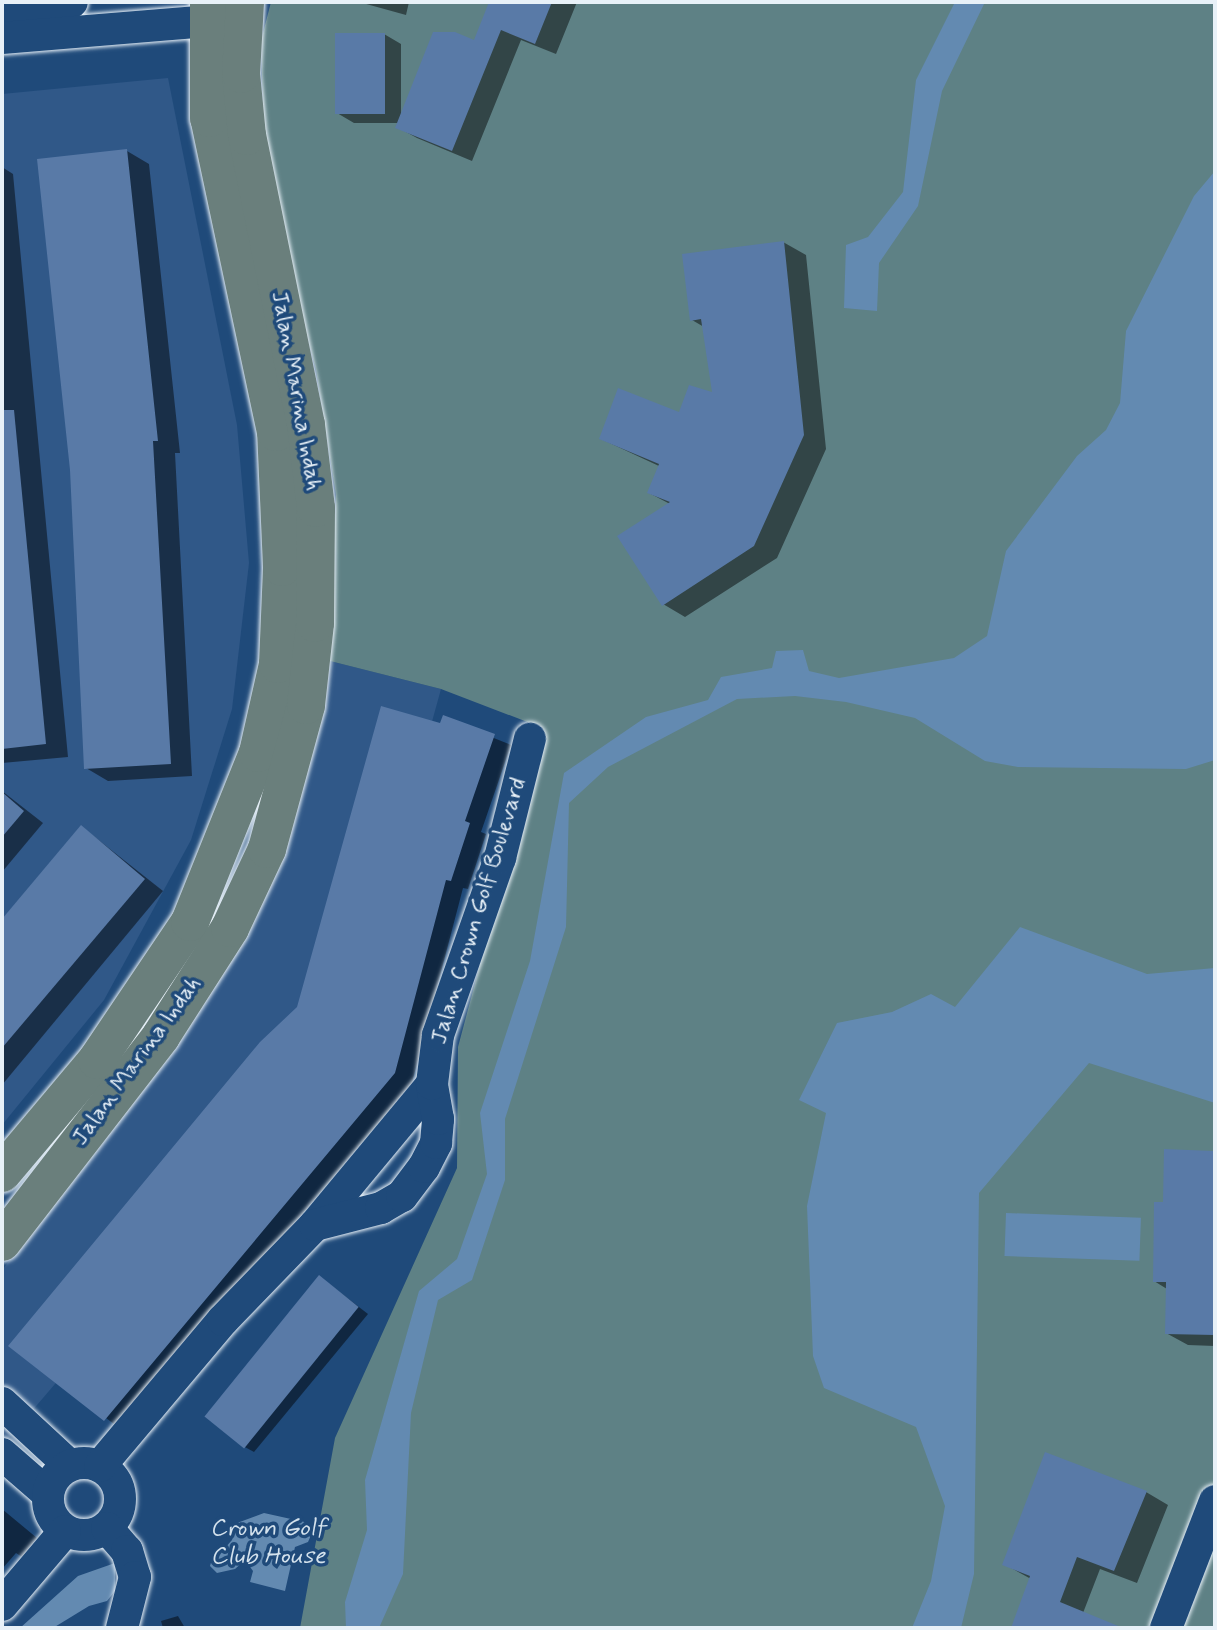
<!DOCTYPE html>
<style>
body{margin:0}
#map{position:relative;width:1217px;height:1630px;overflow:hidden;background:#1f4a7a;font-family:Mynerve,sans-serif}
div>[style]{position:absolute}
.built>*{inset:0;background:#305888}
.green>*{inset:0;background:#5e8185}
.water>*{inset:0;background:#638ab1;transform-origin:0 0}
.shadow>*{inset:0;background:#0007}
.building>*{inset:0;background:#597aa7;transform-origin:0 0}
.roads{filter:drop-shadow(0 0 2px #e8f1f8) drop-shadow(0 0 2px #e8f1f8)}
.minor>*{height:32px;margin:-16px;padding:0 16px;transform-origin:16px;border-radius:16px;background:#1f4a7a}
.minor>.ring{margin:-16px;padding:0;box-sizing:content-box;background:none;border:32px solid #1f4a7a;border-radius:50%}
.major>*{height:38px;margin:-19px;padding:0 19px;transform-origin:19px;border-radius:19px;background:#6a7f7c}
span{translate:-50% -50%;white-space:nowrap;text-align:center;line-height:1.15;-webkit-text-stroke:7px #1f4a7a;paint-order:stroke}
.street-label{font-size:23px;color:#e8f1f8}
.water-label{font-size:24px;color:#d4e2ed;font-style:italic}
.frame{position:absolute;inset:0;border:4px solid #e8f1f8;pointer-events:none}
</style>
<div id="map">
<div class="built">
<div style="clip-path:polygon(168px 78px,237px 425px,249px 563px,232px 709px,191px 840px,104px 1000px,2px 1125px,2px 94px)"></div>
<div style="clip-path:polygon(330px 661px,441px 689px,342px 1048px,2px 1446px,2px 1270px,101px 1146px,224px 973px,285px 849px)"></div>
</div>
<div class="green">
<div style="clip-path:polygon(271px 2px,1215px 2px,1215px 1628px,300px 1628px,335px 1438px,457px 1168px,458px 1047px,543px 728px,441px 689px,330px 661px,336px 495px,316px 370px,265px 178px,261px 41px)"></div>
</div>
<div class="water">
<div style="clip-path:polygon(955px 2px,985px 2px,942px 91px,918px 206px,879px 263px,877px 311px,844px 308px,846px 245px,868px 237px,903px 192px,916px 80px)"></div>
<div style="clip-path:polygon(1215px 171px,1215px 760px,1186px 769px,1018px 767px,985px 761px,915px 718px,846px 702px,795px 696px,737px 699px,608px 767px,569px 803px,566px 927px,505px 1119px,505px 1180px,472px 1280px,438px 1300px,411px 1413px,403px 1574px,379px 1628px,346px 1628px,345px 1602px,367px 1530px,365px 1480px,419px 1291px,457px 1259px,487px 1174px,480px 1113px,530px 961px,564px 773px,646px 717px,708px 700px,721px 677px,772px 668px,776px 651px,803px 650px,809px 671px,839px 678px,954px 658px,987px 636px,1006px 551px,1077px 456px,1106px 430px,1120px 403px,1126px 331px,1194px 196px)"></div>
<div style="clip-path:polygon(1020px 927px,1147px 974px,1215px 968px,1215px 1103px,1089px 1063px,979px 1193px,974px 1574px,961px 1628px,912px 1628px,931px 1581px,945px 1506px,916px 1427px,824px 1388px,813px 1356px,807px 1206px,826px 1113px,799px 1100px,837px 1023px,892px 1012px,931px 994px,955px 1007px)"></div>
<div style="left:1006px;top:1213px;width:135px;height:43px;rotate:2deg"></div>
<div style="clip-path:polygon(264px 1513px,309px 1523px,312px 1533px,308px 1542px,295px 1547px,285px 1591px,250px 1582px,253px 1571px,245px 1560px,235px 1569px,217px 1573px,210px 1566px,215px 1549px,225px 1548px,232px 1540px,237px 1523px)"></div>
<div style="clip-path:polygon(115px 1563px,115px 1591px,107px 1601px,89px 1606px,53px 1628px,20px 1628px,78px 1576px)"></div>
</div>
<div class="shadow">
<div style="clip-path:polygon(359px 2px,409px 2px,406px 15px)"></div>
<div style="clip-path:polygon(491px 2px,577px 2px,556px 54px,521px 40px,472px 161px,417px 138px,397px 127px,399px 123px,354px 123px,337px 113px,384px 34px,401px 44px,401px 116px,475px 42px)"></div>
<div style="clip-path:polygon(127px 151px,149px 164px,180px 453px,175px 453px,192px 776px,108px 781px,86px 768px)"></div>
<div style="clip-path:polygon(2px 167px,13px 174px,68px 757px,2px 763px)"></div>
<div style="clip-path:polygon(783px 242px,806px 255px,826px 449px,777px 558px,685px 617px,663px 604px,670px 504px,649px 493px,659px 466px,601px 439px,680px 414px,715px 394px,704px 327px,692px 320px)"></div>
<div style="clip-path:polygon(444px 718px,511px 745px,481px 832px,486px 834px,468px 889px,463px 888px,412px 1083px,122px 1430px,10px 1346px,298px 1008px)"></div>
<div style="clip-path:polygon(2px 791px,43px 823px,2px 872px)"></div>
<div style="clip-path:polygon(82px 827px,163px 891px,2px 1085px,2px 920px)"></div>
<div style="clip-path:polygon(1212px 1152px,1215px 1346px,1188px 1345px,1166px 1333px,1167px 1289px,1154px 1281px,1165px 1204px)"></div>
<div style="clip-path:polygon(320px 1277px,368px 1314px,254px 1452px,243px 1446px)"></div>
<div style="clip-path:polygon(1146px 1492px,1168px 1505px,1137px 1583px,1100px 1569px,1083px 1613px,1114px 1628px,1013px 1628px,1031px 1579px,1004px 1564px)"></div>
<div style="clip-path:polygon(2px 1509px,37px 1538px,22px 1557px,16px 1553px,2px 1569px)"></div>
<div style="clip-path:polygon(178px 1616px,185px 1628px,163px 1628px,161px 1621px)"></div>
</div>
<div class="building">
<div style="clip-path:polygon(489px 2px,552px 2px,535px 44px,501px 30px,452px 151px,395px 128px,433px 32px,455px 32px,474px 40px)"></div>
<div style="left:335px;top:33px;width:50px;height:81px"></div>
<div style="clip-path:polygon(127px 149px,158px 441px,153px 441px,171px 764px,84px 769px,70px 470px,37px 159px)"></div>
<div style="clip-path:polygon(784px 241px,804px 435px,754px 546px,662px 606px,617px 536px,670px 502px,647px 493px,659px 464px,599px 439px,618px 388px,679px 412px,689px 385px,712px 392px,701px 319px,690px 321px,682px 254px)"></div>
<div style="clip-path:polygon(2px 410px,14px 410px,46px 744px,2px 749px)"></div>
<div style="clip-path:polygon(381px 706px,440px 723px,443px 715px,495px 734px,465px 821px,470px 823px,451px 881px,446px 880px,395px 1073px,104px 1421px,8px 1346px,260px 1042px,297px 1007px)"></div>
<div style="clip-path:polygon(2px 792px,24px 811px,2px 837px)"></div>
<div style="clip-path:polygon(81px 825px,145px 879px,2px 1048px,2px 919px)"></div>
<div style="clip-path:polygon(1164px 1149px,1213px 1151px,1215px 1335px,1165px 1334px,1166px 1282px,1153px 1282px,1154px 1202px,1163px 1202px)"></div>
<div style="left:319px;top:1275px;width:51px;height:182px;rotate:39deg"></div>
<div style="clip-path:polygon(1045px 1452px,1147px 1491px,1114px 1571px,1077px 1557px,1060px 1602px,1123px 1628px,1011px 1628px,1030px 1576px,1002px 1565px)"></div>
</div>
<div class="roads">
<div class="minor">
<div style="left:2px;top:8px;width:70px;rotate:-4.9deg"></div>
<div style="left:2px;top:38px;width:206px;rotate:-4.7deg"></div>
<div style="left:207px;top:21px;width:23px;rotate:-40deg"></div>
<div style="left:315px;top:1225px;width:183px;rotate:-50.3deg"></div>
<div style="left:2px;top:1403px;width:91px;rotate:42.8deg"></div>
<div style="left:2px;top:1454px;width:61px;rotate:41deg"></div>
<div class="ring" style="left:48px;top:1463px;width:40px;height:40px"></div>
<div style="left:100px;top:1466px;width:191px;rotate:-49.9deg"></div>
<div style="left:223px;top:1320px;width:132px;rotate:-45.9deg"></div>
<div style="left:315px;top:1225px;width:68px;rotate:-14.4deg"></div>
<div style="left:381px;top:1208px;width:24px;rotate:-30deg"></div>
<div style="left:402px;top:1196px;width:36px;rotate:-53deg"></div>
<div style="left:424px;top:1167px;width:27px;rotate:-63deg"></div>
<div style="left:436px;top:1143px;width:24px;rotate:-85deg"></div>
<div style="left:438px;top:1119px;width:36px;rotate:-100deg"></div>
<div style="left:432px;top:1084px;width:49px;rotate:-83deg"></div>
<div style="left:438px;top:1035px;width:188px;rotate:-70.7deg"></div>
<div style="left:500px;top:858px;width:123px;rotate:-75.9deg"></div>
<div style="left:107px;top:1528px;width:30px;rotate:49deg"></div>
<div style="left:127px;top:1551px;width:27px;rotate:73deg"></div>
<div style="left:135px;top:1577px;width:53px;rotate:104.3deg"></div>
<div style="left:2px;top:1605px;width:97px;rotate:-49.6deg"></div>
<div style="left:1166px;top:1628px;width:136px;rotate:-68.9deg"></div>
</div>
<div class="major">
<div style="left:2px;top:1173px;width:148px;rotate:-49.9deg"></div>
<div style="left:97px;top:1060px;width:166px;rotate:-56deg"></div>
<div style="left:190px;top:922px;width:182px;rotate:-68.1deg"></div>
<div style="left:258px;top:753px;width:91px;rotate:-77.3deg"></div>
<div style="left:278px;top:664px;width:97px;rotate:-87.6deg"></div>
<div style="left:282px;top:567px;width:135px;rotate:-92.5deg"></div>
<div style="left:276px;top:432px;width:321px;rotate:-102deg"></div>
<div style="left:209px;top:118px;width:116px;rotate:-90deg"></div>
<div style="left:2px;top:1242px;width:260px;rotate:-52.3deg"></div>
<div style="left:161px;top:1036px;width:128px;rotate:-57.4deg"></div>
<div style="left:230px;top:928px;width:87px;rotate:-64.9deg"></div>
<div style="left:267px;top:849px;width:149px;rotate:-74.8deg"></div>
<div style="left:306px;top:705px;width:82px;rotate:-83.7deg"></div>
<div style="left:315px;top:623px;width:115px;rotate:-89.5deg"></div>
<div style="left:316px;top:508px;width:84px;rotate:-96.9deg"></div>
<div style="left:306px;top:425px;width:295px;rotate:-101.5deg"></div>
<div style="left:247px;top:136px;width:62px;rotate:-95.5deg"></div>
<div style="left:241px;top:74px;width:72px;rotate:-86.8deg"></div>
</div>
</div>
<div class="street-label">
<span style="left:296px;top:391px;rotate:80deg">Jalan Marina Indah</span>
<span style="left:479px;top:911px;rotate:-73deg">Jalan Crown Golf Boulevard</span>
<span style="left:137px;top:1061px;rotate:-54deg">Jalan Marina Indah</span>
</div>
<div class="water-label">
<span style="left:268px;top:1543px">Crown Golf<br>Club House</span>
</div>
<div class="frame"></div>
</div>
